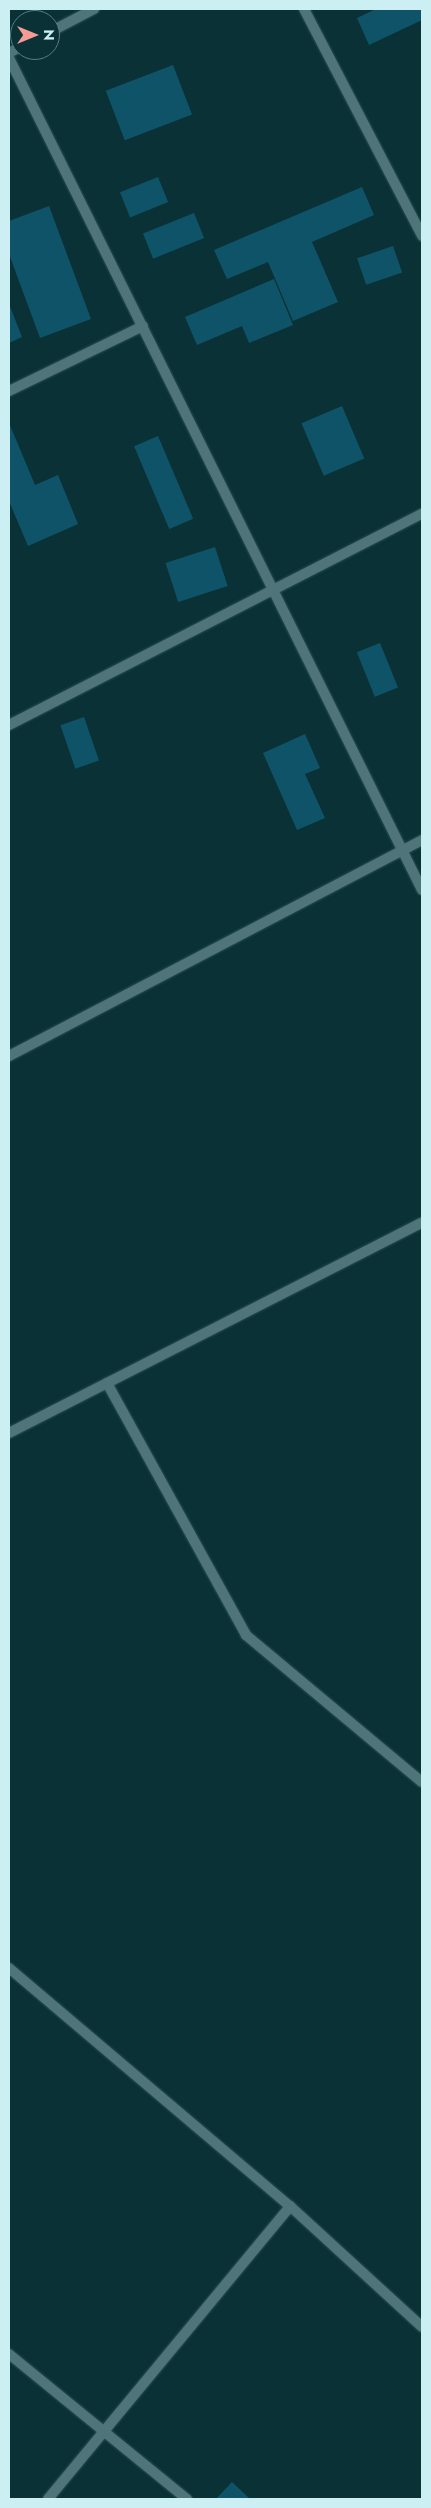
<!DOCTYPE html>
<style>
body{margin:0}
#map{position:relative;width:431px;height:2508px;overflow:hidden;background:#0a3236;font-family:Jost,sans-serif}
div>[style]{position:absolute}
.building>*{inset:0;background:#0f5369;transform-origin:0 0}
.roads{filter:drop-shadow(0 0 1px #295054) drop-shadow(0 0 1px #295054)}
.street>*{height:10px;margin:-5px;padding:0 5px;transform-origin:5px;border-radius:5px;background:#4f757a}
span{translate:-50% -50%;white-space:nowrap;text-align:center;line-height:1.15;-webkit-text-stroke:4px #0a3236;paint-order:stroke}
.frame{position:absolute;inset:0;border:10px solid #cceff3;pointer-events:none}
.north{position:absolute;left:10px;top:10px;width:50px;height:50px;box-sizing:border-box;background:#0a3236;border:1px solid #587e82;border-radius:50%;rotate:90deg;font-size:14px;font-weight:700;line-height:20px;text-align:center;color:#cceff3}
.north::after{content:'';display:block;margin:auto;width:18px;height:22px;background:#f59c95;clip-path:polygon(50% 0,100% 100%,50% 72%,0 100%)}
</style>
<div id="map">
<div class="building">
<div style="clip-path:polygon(376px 9px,422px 9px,422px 20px,369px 45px,357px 18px)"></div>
<div style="left:173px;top:65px;width:53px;height:72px;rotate:69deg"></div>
<div style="left:158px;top:177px;width:27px;height:41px;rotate:68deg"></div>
<div style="clip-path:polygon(362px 187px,374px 215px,312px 242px,338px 302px,293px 321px,268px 262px,227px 279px,214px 250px)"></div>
<div style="clip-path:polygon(49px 206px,91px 319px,40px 338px,9px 254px,9px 221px)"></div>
<div style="left:194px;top:213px;width:27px;height:55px;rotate:68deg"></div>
<div style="left:393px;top:246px;width:28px;height:38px;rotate:71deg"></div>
<div style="clip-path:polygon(274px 279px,293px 325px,249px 343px,242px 326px,197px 345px,185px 317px)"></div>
<div style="clip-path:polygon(9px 304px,22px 337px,9px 343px)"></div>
<div style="left:342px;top:406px;width:57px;height:44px;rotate:67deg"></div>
<div style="clip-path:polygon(9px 423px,35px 485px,58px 475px,78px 524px,28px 546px,9px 501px)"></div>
<div style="left:158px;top:436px;width:90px;height:26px;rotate:67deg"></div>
<div style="left:215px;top:547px;width:41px;height:52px;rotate:72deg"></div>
<div style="left:380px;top:643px;width:48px;height:25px;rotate:68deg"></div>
<div style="left:84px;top:717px;width:46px;height:25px;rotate:71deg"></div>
<div style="clip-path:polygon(305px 734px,320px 768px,305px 774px,325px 818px,297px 830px,263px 753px)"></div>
<div style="clip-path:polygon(232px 2482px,250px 2499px,216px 2499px)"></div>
</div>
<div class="roads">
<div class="street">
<div style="left:304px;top:9px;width:256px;rotate:62.5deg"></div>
<div style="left:50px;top:32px;width:50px;rotate:-27.6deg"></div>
<div style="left:9px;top:53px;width:13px;rotate:-29deg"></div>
<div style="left:9px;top:58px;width:929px;rotate:63.6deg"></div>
<div style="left:9px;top:391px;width:149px;rotate:-25.9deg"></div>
<div style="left:9px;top:725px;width:464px;rotate:-27.1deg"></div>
<div style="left:9px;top:1056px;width:466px;rotate:-27.6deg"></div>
<div style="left:107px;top:1383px;width:288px;rotate:61.1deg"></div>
<div style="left:246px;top:1635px;width:229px;rotate:39.9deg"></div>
<div style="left:9px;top:1433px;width:463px;rotate:-27deg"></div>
<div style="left:9px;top:1968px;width:368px;rotate:40.3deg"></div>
<div style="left:290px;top:2206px;width:179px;rotate:42.5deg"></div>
<div style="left:9px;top:2354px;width:230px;rotate:39.2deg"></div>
<div style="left:48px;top:2499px;width:380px;rotate:-50.4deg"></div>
</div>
</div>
<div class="frame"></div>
<div class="north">N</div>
</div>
